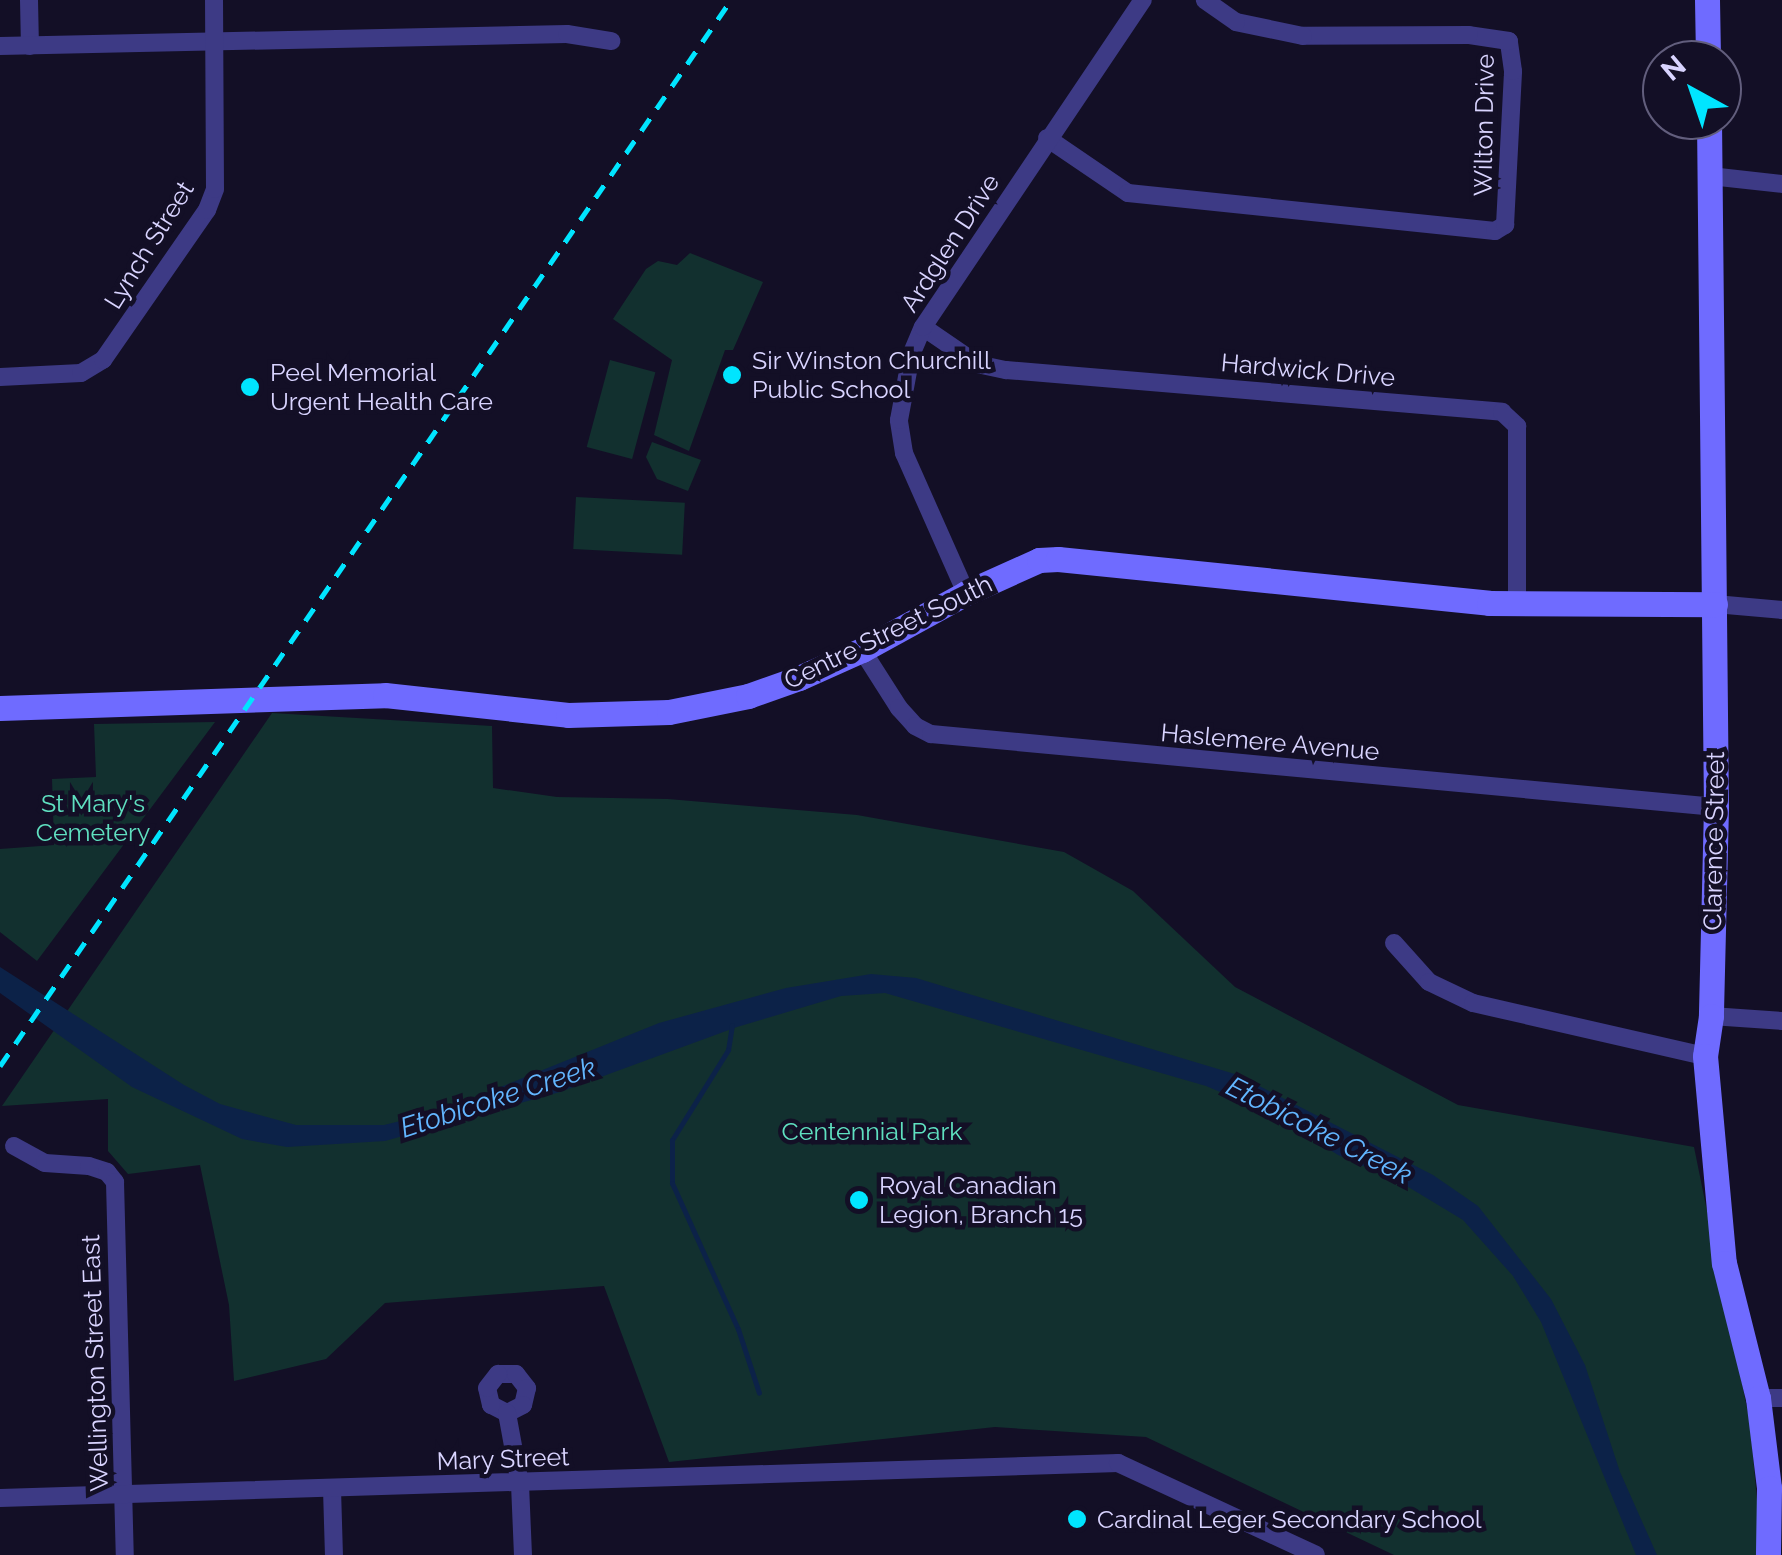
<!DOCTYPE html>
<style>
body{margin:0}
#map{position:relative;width:1782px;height:1555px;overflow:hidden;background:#130f26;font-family:Raleway,sans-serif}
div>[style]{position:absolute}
.green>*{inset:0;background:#12302f;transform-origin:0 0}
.water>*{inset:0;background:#0c2248}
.stream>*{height:5px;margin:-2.5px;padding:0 2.5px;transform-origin:2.5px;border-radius:2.5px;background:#0c2248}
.street>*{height:18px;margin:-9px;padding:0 9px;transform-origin:9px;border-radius:9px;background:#3d3a85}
.secondary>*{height:25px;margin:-12.5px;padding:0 12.5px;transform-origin:12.5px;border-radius:12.5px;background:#6f6bff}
.rail>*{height:5px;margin-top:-2.5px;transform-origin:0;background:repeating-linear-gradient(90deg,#00e5ff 0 15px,transparent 0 27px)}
.dots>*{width:28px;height:28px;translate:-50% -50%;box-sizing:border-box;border:5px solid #130f26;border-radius:50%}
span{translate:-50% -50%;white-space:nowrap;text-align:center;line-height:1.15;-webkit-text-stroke:9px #130f26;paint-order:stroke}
.street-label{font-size:25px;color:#d9d4ff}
.poi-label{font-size:25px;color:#d9d4ff}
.left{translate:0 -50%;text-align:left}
.park-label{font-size:25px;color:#5fe0c0}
.water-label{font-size:28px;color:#62b6ff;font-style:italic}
.north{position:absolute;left:1642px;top:40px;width:100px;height:100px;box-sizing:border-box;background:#130f26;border:2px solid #625e7d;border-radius:50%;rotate:320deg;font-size:28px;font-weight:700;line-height:40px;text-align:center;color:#d9d4ff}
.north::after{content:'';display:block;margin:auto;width:35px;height:45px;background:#00e5ff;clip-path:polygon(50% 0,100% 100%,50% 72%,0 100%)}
</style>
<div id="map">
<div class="green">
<div style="clip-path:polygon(690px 253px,763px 282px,733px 350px,725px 350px,689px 451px,654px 435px,672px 360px,613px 319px,646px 269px,658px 261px,677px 265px)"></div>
<div style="left:610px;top:360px;width:47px;height:90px;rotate:15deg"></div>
<div style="clip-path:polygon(652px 442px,701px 460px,688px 491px,657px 479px,646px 457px)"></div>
<div style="left:576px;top:497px;width:109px;height:52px;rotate:3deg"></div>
<div style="clip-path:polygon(272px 713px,492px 726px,493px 788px,557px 797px,668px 799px,857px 815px,1064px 852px,1133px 891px,1235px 987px,1458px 1105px,1694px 1147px,1750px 1423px,1762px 1555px,1394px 1555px,1146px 1437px,995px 1427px,669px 1462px,604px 1286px,385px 1303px,326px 1359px,234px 1381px,229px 1305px,200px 1165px,128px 1174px,108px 1151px,108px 1099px,2px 1106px)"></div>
<div style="clip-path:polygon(215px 722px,37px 961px,0 932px,0 849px,54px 845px,52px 779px,96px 777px,94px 724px)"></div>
</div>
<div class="water">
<div style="clip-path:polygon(0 967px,184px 1085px,220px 1104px,296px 1125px,384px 1125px,441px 1111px,659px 1023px,786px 988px,871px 974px,916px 978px,1238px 1075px,1433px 1175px,1478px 1206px,1551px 1299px,1585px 1365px,1620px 1472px,1657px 1555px,1636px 1555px,1541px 1322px,1513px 1276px,1463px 1220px,1400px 1182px,1338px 1155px,1275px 1115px,1206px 1086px,885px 993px,841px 996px,737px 1027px,560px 1092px,385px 1141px,287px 1147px,242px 1139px,132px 1087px,0 993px)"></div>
</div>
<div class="stream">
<div style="left:732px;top:1025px;width:25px;rotate:99deg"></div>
<div style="left:728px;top:1050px;width:106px;rotate:121.9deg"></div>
<div style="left:672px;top:1140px;width:43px;rotate:90deg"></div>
<div style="left:672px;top:1183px;width:160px;rotate:65.7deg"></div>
<div style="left:738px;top:1329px;width:67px;rotate:71.8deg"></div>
</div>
<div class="street">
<div style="left:29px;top:0;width:46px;rotate:88.8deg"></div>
<div style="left:0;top:46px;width:567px;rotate:-1.21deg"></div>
<div style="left:567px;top:34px;width:45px;rotate:9deg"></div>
<div style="left:1047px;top:138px;width:98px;rotate:34.2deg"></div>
<div style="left:1128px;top:193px;width:369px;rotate:5.9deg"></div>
<div style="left:1495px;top:231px;width:12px;rotate:-31deg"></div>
<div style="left:1505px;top:225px;width:154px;rotate:-87deg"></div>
<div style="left:1513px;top:71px;width:30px;rotate:-98deg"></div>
<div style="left:1509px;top:41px;width:40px;rotate:-171.5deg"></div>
<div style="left:1469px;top:35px;width:166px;rotate:179.7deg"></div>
<div style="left:1303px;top:36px;width:68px;rotate:-168.2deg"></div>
<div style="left:1236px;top:22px;width:38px;rotate:-145deg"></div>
<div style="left:1710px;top:176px;width:72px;rotate:6.3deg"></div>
<div style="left:923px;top:327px;width:65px;rotate:34.4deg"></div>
<div style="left:977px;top:364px;width:30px;rotate:12deg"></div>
<div style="left:1006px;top:370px;width:498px;rotate:4.8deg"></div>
<div style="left:1502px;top:412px;width:21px;rotate:43deg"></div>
<div style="left:1517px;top:426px;width:178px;rotate:90deg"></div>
<div style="left:0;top:377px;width:81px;rotate:-2.8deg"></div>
<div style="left:81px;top:373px;width:26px;rotate:-31deg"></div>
<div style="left:103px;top:360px;width:183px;rotate:-55.3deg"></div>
<div style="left:207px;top:210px;width:22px;rotate:-69deg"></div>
<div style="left:215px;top:189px;width:189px;rotate:-90.3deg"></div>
<div style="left:966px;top:593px;width:153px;rotate:-113.9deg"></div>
<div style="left:904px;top:453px;width:33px;rotate:-99deg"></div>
<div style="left:899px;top:420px;width:66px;rotate:-79.5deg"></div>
<div style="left:911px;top:355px;width:30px;rotate:-67deg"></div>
<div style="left:923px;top:327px;width:394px;rotate:-56.1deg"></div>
<div style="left:1715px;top:604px;width:67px;rotate:5.1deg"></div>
<div style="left:862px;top:650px;width:69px;rotate:57.5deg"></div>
<div style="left:899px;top:708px;width:24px;rotate:48deg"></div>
<div style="left:915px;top:726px;width:18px;rotate:27deg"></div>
<div style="left:931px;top:734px;width:788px;rotate:5.31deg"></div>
<div style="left:1394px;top:943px;width:52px;rotate:48.1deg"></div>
<div style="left:1429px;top:982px;width:49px;rotate:25.5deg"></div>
<div style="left:1473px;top:1003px;width:238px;rotate:12.9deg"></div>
<div style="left:1711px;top:1016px;width:71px;rotate:4deg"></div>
<div style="left:14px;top:1146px;width:35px;rotate:29deg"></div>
<div style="left:45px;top:1163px;width:44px;rotate:3.9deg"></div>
<div style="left:89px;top:1166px;width:19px;rotate:18deg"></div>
<div style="left:107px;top:1172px;width:13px;rotate:51deg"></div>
<div style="left:115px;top:1182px;width:373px;rotate:88.5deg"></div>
<div style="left:498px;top:1374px;width:18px"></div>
<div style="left:516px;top:1374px;width:18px;rotate:52deg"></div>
<div style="left:527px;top:1388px;width:17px;rotate:103deg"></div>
<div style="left:523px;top:1405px;width:18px;rotate:153deg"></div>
<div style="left:507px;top:1413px;width:18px;rotate:-153deg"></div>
<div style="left:491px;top:1405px;width:17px;rotate:-103deg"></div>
<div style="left:487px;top:1388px;width:18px;rotate:-52deg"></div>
<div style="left:1758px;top:1398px;width:24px"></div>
<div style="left:507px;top:1413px;width:72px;rotate:79.6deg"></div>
<div style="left:520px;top:1484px;width:71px;rotate:87.6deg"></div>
<div style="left:332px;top:1489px;width:66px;rotate:88.3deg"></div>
<div style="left:0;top:1498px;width:1119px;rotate:-1.79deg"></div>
<div style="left:1118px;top:1463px;width:218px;rotate:24.9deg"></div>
</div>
<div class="secondary">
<div style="left:1707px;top:0;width:60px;rotate:89deg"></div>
<div style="left:1709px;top:120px;width:687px;rotate:89.42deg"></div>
<div style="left:1716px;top:807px;width:209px;rotate:91.4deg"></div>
<div style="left:1711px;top:1016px;width:40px;rotate:98.5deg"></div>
<div style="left:1705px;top:1056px;width:208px;rotate:84.8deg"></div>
<div style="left:1724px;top:1263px;width:139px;rotate:75.9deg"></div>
<div style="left:1758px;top:1398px;width:91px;rotate:83deg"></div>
<div style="left:1769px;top:1488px;width:67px;rotate:90.9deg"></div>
<div style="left:0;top:708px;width:385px;rotate:-1.9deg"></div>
<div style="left:385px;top:695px;width:184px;rotate:6.2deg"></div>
<div style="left:568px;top:715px;width:101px;rotate:-1.7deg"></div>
<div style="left:669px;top:712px;width:81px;rotate:-11.4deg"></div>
<div style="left:748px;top:696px;width:54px;rotate:-19.4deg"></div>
<div style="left:799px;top:678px;width:69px;rotate:-24deg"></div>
<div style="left:862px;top:650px;width:119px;rotate:-28.7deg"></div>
<div style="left:966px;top:593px;width:80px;rotate:-24.3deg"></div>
<div style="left:1039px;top:560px;width:19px;rotate:-3deg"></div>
<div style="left:1058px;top:559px;width:433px;rotate:5.8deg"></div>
<div style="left:1489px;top:603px;width:226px;rotate:0.3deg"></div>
</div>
<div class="rail">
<div style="left:0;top:1066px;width:1293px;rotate:-55.56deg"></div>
</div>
<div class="dots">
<div style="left:732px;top:375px;background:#00e5ff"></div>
<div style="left:250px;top:387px;background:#00e5ff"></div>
<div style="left:859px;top:1200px;background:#00e5ff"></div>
<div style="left:1077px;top:1519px;background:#00e5ff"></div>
</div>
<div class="street-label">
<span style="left:1484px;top:125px;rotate:-89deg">Wilton Drive</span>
<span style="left:950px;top:243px;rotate:-57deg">Ardglen Drive</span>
<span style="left:149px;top:245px;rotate:-58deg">Lynch Street</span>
<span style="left:1308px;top:370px;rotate:5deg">Hardwick Drive</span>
<span style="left:888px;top:632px;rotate:-26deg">Centre Street South</span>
<span style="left:1270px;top:742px;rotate:5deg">Haslemere Avenue</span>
<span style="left:1714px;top:841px;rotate:-89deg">Clarence Street</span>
<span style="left:95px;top:1363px;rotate:-92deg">Wellington Street East</span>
<span style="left:503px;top:1459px;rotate:-2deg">Mary Street</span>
</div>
<div class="poi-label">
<span class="left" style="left:752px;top:375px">Sir Winston Churchill<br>Public School</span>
<span class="left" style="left:270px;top:387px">Peel Memorial<br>Urgent Health Care</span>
<span class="left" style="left:879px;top:1200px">Royal Canadian<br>Legion, Branch 15</span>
<span class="left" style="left:1097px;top:1519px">Cardinal Leger Secondary School</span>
</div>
<div class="park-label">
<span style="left:93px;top:818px">St Mary's<br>Cemetery</span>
<span style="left:872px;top:1131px">Centennial Park</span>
</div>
<div class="water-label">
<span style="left:498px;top:1098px;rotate:-18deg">Etobicoke Creek</span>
<span style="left:1319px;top:1131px;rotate:27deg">Etobicoke Creek</span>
</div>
<div class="north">N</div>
</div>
